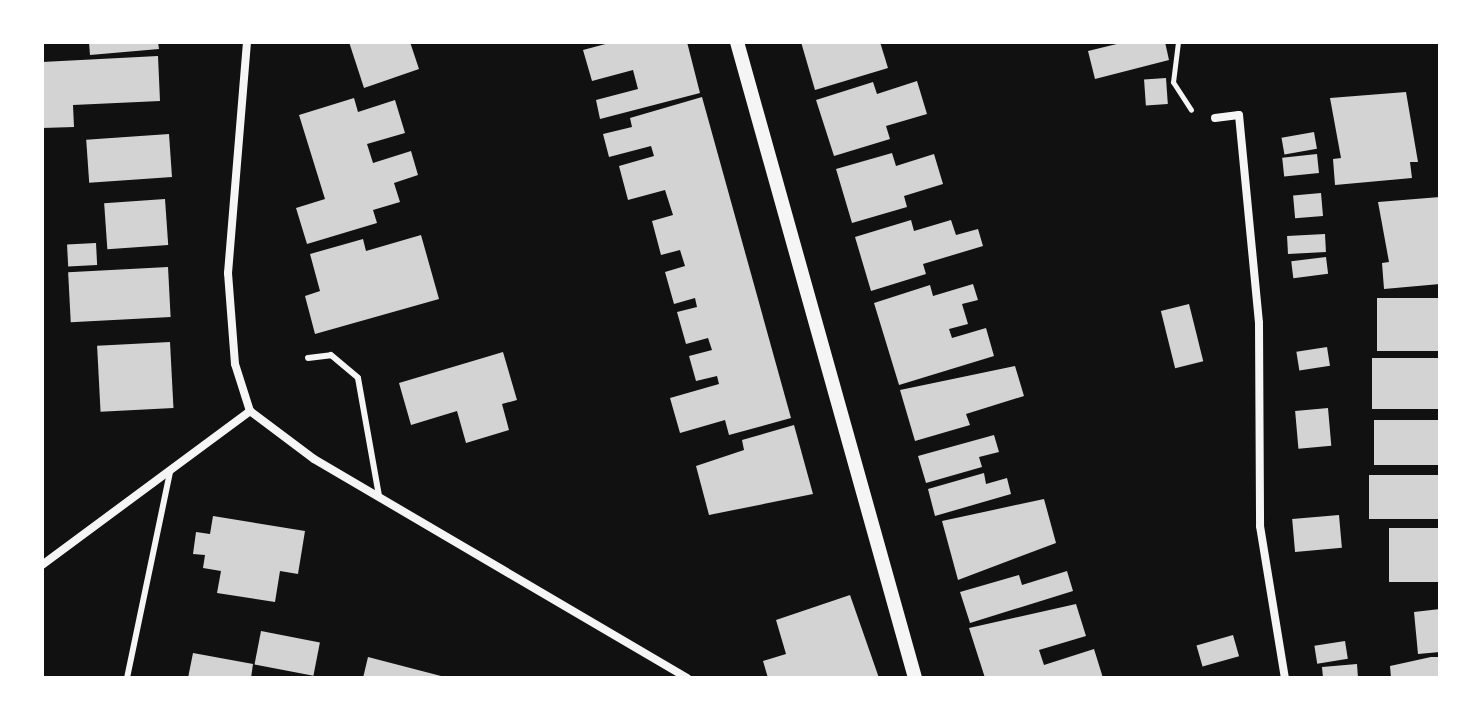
<!DOCTYPE html>
<style>
body{margin:0}
#map{position:relative;width:1482px;height:720px;overflow:hidden;background:#111;font-family:Rubik,sans-serif}
div>[style]{position:absolute}
.building>*{inset:0;background:#d3d3d3;transform-origin:0 0}
.path>*{height:5px;margin:-2.5px;padding:0 2.5px;transform-origin:2.5px;border-radius:2.5px;background:#f5f5f5}
.service>*{height:6px;margin:-3px;padding:0 3px;transform-origin:3px;border-radius:3px;background:#f5f5f5}
.minor>*{height:8px;margin:-4px;padding:0 4px;transform-origin:4px;border-radius:4px;background:#f5f5f5}
.tertiary>*{height:14px;margin:-7px;padding:0 7px;transform-origin:7px;border-radius:7px;background:#f5f5f5}
span{translate:-50% -50%;white-space:nowrap;text-align:center;line-height:1.15;-webkit-text-stroke:6px #fff;paint-order:stroke}
.frame{position:absolute;inset:0;border:44px solid #fff;pointer-events:none}
</style>
<div id="map">
<div class="building">
<div style="clip-path:polygon(89px 42px,158px 42px,159px 49px,90px 55px)"></div>
<div style="clip-path:polygon(349px 42px,410px 42px,419px 69px,364px 88px)"></div>
<div style="clip-path:polygon(613px 42px,687px 42px,700px 93px,600px 119px,596px 100px,638px 89px,633px 70px,592px 81px,583px 50px)"></div>
<div style="clip-path:polygon(801px 42px,880px 42px,888px 68px,815px 90px)"></div>
<div style="clip-path:polygon(1125px 42px,1165px 42px,1169px 60px,1095px 79px,1088px 51px)"></div>
<div style="clip-path:polygon(158px 56px,160px 101px,73px 105px,74px 127px,42px 128px,42px 62px)"></div>
<div style="left:1166px;top:78px;width:26px;height:22px;rotate:86deg"></div>
<div style="clip-path:polygon(917px 81px,927px 114px,886px 126px,890px 139px,834px 156px,816px 100px,873px 82px,877px 94px)"></div>
<div style="clip-path:polygon(1406px 92px,1418px 162px,1410px 162px,1412px 178px,1335px 185px,1333px 159px,1341px 158px,1330px 98px)"></div>
<div style="clip-path:polygon(702px 97px,791px 418px,729px 435px,725px 420px,680px 433px,670px 398px,719px 384px,717px 376px,696px 381px,689px 356px,712px 350px,708px 338px,686px 344px,677px 312px,697px 307px,695px 298px,674px 304px,665px 272px,685px 266px,680px 250px,661px 255px,652px 221px,673px 215px,665px 190px,628px 200px,619px 166px,654px 156px,651px 146px,609px 157px,603px 134px,632px 127px,630px 118px)"></div>
<div style="clip-path:polygon(354px 98px,358px 112px,395px 100px,405px 133px,367px 144px,373px 163px,411px 151px,418px 175px,394px 183px,400px 202px,373px 210px,377px 223px,307px 244px,296px 208px,325px 199px,299px 115px)"></div>
<div style="left:1314px;top:132px;width:17px;height:33px;rotate:80deg"></div>
<div style="left:169px;top:134px;width:43px;height:83px;rotate:86deg"></div>
<div style="clip-path:polygon(892px 153px,896px 166px,934px 154px,943px 184px,904px 196px,907px 207px,852px 223px,836px 169px)"></div>
<div style="left:1317px;top:154px;width:19px;height:35px;rotate:84deg"></div>
<div style="left:1321px;top:193px;width:23px;height:28px;rotate:85deg"></div>
<div style="clip-path:polygon(1440px 197px,1440px 284px,1384px 289px,1382px 263px,1389px 262px,1378px 202px)"></div>
<div style="left:165px;top:199px;width:46px;height:61px;rotate:86deg"></div>
<div style="clip-path:polygon(911px 220px,914px 231px,951px 220px,956px 235px,978px 229px,983px 246px,923px 264px,926px 274px,871px 291px,855px 237px)"></div>
<div style="left:1325px;top:234px;width:18px;height:38px;rotate:87deg"></div>
<div style="clip-path:polygon(421px 235px,439px 299px,315px 334px,305px 296px,320px 291px,310px 254px,363px 239px,366px 251px)"></div>
<div style="left:96px;top:243px;width:22px;height:29px;rotate:87deg"></div>
<div style="left:1326px;top:257px;width:17px;height:35px;rotate:83deg"></div>
<div style="left:168px;top:267px;width:50px;height:100px;rotate:87deg"></div>
<div style="clip-path:polygon(973px 284px,978px 300px,962px 304px,968px 324px,949px 329px,952px 338px,986px 328px,994px 356px,899px 385px,874px 303px,930px 285px,933px 296px)"></div>
<div style="left:1440px;top:298px;width:53px;height:63px;rotate:90deg"></div>
<div style="left:1189px;top:304px;width:59px;height:29px;rotate:76deg"></div>
<div style="left:170px;top:342px;width:66px;height:73px;rotate:87deg"></div>
<div style="left:1327px;top:347px;width:19px;height:31px;rotate:81deg"></div>
<div style="clip-path:polygon(503px 352px,517px 400px,502px 404px,509px 430px,466px 443px,457px 411px,411px 425px,399px 383px)"></div>
<div style="left:1440px;top:358px;width:51px;height:68px;rotate:90deg"></div>
<div style="clip-path:polygon(1015px 366px,1024px 396px,966px 414px,970px 425px,915px 441px,900px 390px)"></div>
<div style="left:1328px;top:408px;width:38px;height:33px;rotate:85deg"></div>
<div style="left:1440px;top:420px;width:45px;height:66px;rotate:90deg"></div>
<div style="clip-path:polygon(794px 425px,813px 494px,709px 515px,696px 466px,744px 450px,742px 440px)"></div>
<div style="clip-path:polygon(994px 435px,999px 452px,979px 457px,982px 467px,926px 483px,918px 456px)"></div>
<div style="clip-path:polygon(984px 473px,986px 484px,1007px 478px,1011px 494px,935px 516px,928px 489px)"></div>
<div style="left:1440px;top:475px;width:44px;height:71px;rotate:90deg"></div>
<div style="clip-path:polygon(1044px 499px,1056px 543px,958px 580px,942px 521px)"></div>
<div style="left:1339px;top:515px;width:33px;height:47px;rotate:85deg"></div>
<div style="clip-path:polygon(213px 516px,305px 531px,298px 574px,280px 571px,275px 602px,217px 593px,221px 571px,203px 568px,205px 555px,193px 554px,196px 532px,210px 534px)"></div>
<div style="left:1440px;top:528px;width:54px;height:51px;rotate:90deg"></div>
<div style="clip-path:polygon(1067px 571px,1073px 591px,970px 623px,960px 592px,1019px 575px,1022px 585px)"></div>
<div style="clip-path:polygon(850px 595px,879px 678px,768px 678px,763px 661px,786px 654px,776px 620px)"></div>
<div style="clip-path:polygon(1076px 604px,1086px 636px,1039px 650px,1044px 665px,1094px 649px,1103px 678px,985px 678px,969px 628px)"></div>
<div style="clip-path:polygon(1440px 609px,1440px 652px,1418px 654px,1414px 612px)"></div>
<div style="left:261px;top:631px;width:60px;height:34px;rotate:11deg"></div>
<div style="left:1233px;top:635px;width:22px;height:38px;rotate:74deg"></div>
<div style="left:1345px;top:641px;width:18px;height:31px;rotate:81deg"></div>
<div style="clip-path:polygon(193px 653px,253px 664px,251px 678px,188px 678px)"></div>
<div style="clip-path:polygon(368px 657px,441px 676px,440px 678px,363px 678px)"></div>
<div style="clip-path:polygon(1431px 657px,1440px 657px,1440px 678px,1391px 678px,1390px 666px)"></div>
<div style="clip-path:polygon(1357px 664px,1358px 678px,1323px 678px,1322px 667px)"></div>
</div>
<div class="path">
<div style="left:1178px;top:42px;width:40px;rotate:97.1deg"></div>
<div style="left:1173px;top:82px;width:33px;rotate:57deg"></div>
</div>
<div class="service">
<div style="left:308px;top:358px;width:23px;rotate:-7deg"></div>
<div style="left:331px;top:355px;width:35px;rotate:40deg"></div>
<div style="left:358px;top:378px;width:120px;rotate:79.9deg"></div>
<div style="left:127px;top:678px;width:209px;rotate:-78.2deg"></div>
</div>
<div class="minor">
<div style="left:247px;top:42px;width:232px;rotate:94.7deg"></div>
<div style="left:228px;top:273px;width:91px;rotate:85.6deg"></div>
<div style="left:235px;top:364px;width:49px;rotate:72.3deg"></div>
<div style="left:250px;top:411px;width:80px;rotate:36.9deg"></div>
<div style="left:314px;top:459px;width:433px;rotate:30.4deg"></div>
<div style="left:1215px;top:118px;width:24px;rotate:-7deg"></div>
<div style="left:1239px;top:115px;width:209px;rotate:84.5deg"></div>
<div style="left:1259px;top:323px;width:203px;rotate:89.7deg"></div>
<div style="left:1260px;top:526px;width:154px;rotate:80.7deg"></div>
<div style="left:42px;top:565px;width:259px;rotate:-36.5deg"></div>
</div>
<div class="tertiary">
<div style="left:737px;top:42px;width:660px;rotate:74.36deg"></div>
</div>
<div class="frame"></div>
</div>
